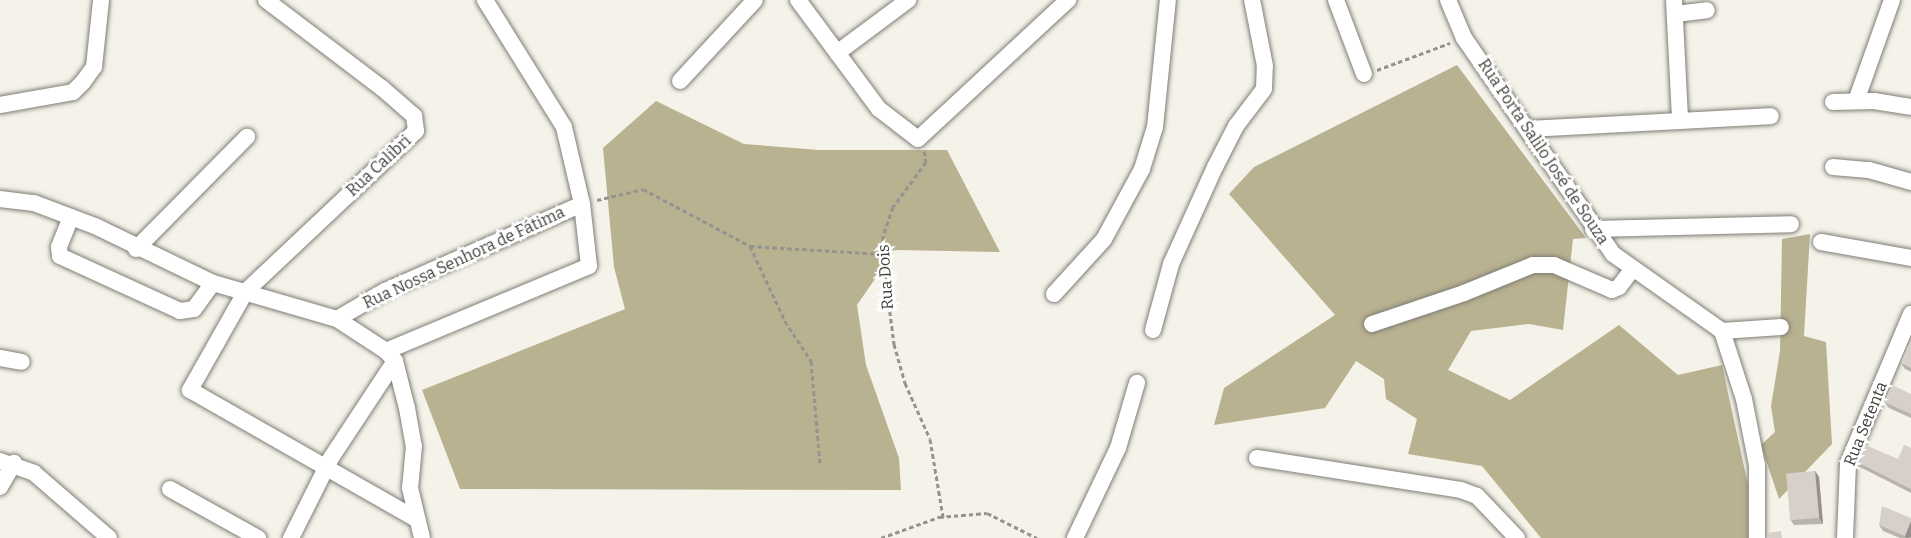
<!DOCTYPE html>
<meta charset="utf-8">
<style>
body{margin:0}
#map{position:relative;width:1911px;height:538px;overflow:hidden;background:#f4f2e9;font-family:Bitter,serif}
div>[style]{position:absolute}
.forest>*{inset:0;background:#b9b291}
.path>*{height:3px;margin-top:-1.5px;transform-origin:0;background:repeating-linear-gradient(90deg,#94938d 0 4.5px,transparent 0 7.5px)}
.roads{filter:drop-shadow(0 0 2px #7f7d75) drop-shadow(0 0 2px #7f7d75)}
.minor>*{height:16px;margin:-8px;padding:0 8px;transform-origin:8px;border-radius:8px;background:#fff}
.wall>*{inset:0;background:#b9b2ad}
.shaded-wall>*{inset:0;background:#96918d}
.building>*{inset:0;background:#d7cfc9;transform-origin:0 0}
span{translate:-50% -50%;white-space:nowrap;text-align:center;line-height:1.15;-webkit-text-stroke:5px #fff;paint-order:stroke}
.street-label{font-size:16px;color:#3e3d39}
</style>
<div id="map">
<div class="forest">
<div style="clip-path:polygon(1457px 65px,1586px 238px,1573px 239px,1563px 330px,1529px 324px,1471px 331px,1448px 370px,1510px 400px,1619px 325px,1678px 375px,1722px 365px,1748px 485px,1748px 538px,1541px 538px,1482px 466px,1408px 454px,1417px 419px,1386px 399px,1384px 379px,1356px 361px,1325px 408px,1214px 425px,1224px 388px,1335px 315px,1229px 194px,1254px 167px)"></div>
<div style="clip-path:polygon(656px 101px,744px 144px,819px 150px,947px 150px,1000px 252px,895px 250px,857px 305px,866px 365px,899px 458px,901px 490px,460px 489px,422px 390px,625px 309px,614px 267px,603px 148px)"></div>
<div style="clip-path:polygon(1810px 234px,1804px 336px,1826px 342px,1832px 444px,1779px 499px,1761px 445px,1775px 432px,1771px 406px,1780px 351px,1782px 239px)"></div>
</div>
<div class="path">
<div style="left:1377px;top:70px;width:78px;rotate:-20.3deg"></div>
<div style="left:924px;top:151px;width:11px;rotate:80deg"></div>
<div style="left:926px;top:162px;width:56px;rotate:126.3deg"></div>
<div style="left:893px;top:207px;width:31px;rotate:109deg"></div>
<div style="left:883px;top:236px;width:23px;rotate:90deg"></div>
<div style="left:883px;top:259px;width:86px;rotate:82.6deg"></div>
<div style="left:894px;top:344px;width:41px;rotate:74.2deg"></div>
<div style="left:905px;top:383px;width:61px;rotate:65.9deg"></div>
<div style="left:930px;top:439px;width:79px;rotate:80.5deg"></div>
<div style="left:597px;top:200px;width:47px;rotate:-13.4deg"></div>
<div style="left:643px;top:189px;width:121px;rotate:28deg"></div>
<div style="left:750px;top:246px;width:133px;rotate:3.4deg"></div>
<div style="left:750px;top:246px;width:83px;rotate:65deg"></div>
<div style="left:785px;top:321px;width:48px;rotate:57deg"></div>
<div style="left:811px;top:361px;width:102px;rotate:85deg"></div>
<div style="left:881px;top:538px;width:62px;rotate:-19.9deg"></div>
<div style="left:939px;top:517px;width:48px;rotate:-4.8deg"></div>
<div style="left:987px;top:513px;width:56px;rotate:26.6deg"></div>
</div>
<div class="roads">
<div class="minor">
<div style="left:266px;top:0;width:146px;rotate:37.2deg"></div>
<div style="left:382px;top:88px;width:43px;rotate:41.2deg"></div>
<div style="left:414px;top:116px;width:15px;rotate:82deg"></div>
<div style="left:416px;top:131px;width:233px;rotate:136.7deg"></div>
<div style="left:246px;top:291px;width:114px;rotate:119.5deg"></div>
<div style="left:190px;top:390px;width:260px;rotate:29.7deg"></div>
<div style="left:798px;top:0;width:136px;rotate:53.4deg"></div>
<div style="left:879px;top:109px;width:49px;rotate:37.6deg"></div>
<div style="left:918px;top:139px;width:205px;rotate:-42.8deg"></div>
<div style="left:1336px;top:0;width:79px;rotate:69.3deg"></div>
<div style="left:1448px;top:0;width:41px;rotate:67.2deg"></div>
<div style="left:1464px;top:38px;width:262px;rotate:55.4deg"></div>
<div style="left:1613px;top:254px;width:133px;rotate:35.2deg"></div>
<div style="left:1722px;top:331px;width:71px;rotate:72.1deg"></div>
<div style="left:1744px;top:399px;width:67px;rotate:78.9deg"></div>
<div style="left:1757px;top:465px;width:73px;rotate:90deg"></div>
<div style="left:1674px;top:0;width:118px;rotate:87.1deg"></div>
<div style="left:1676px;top:14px;width:31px;rotate:-7deg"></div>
<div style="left:837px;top:53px;width:89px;rotate:-36.7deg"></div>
<div style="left:680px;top:81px;width:110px;rotate:-47.2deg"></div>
<div style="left:1856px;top:101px;width:107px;rotate:-70.4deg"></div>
<div style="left:1833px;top:102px;width:41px;rotate:-1.4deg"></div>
<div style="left:1874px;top:101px;width:37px;rotate:9deg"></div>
<div style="left:0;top:105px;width:74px;rotate:-10.1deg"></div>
<div style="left:73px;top:92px;width:14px;rotate:-45deg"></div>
<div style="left:83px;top:82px;width:19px;rotate:-54deg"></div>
<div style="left:94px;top:67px;width:67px;rotate:-84deg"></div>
<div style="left:1527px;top:129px;width:244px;rotate:-3deg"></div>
<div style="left:1833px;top:167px;width:36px;rotate:5deg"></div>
<div style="left:1869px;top:170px;width:44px;rotate:15.9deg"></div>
<div style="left:0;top:199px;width:34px;rotate:7deg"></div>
<div style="left:34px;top:203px;width:65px;rotate:20.7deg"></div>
<div style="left:95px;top:226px;width:131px;rotate:25.8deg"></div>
<div style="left:213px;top:283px;width:129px;rotate:16.2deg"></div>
<div style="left:337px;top:319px;width:59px;rotate:33.1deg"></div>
<div style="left:386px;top:351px;width:13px;rotate:48deg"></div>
<div style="left:395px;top:361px;width:49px;rotate:75.7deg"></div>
<div style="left:407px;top:408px;width:39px;rotate:80deg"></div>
<div style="left:414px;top:446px;width:42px;rotate:95.4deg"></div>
<div style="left:410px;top:488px;width:51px;rotate:76.5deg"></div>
<div style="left:71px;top:217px;width:32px;rotate:112deg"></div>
<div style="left:59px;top:247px;width:9px;rotate:84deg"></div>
<div style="left:60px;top:256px;width:132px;rotate:24.6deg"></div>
<div style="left:180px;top:311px;width:14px;rotate:-8deg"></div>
<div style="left:194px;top:309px;width:32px;rotate:-54deg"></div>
<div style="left:1593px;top:229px;width:198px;rotate:-1.4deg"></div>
<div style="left:1821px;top:242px;width:91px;rotate:10.1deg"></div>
<div style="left:136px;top:249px;width:158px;rotate:-45.3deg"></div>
<div style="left:1054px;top:294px;width:74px;rotate:-47.7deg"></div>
<div style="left:1104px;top:239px;width:80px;rotate:-61.5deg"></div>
<div style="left:1142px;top:169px;width:44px;rotate:-72.8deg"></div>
<div style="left:1155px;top:127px;width:128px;rotate:-84.2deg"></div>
<div style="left:337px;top:319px;width:56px;rotate:-30.3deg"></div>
<div style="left:385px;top:291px;width:215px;rotate:-23.8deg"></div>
<div style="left:582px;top:204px;width:79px;rotate:-103.2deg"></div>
<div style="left:564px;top:127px;width:150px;rotate:-121.9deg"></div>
<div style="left:1372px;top:324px;width:97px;rotate:-18.6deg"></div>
<div style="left:1464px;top:293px;width:74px;rotate:-22.1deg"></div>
<div style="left:1533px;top:265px;width:21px"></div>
<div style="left:1554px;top:265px;width:63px;rotate:23.3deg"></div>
<div style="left:1612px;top:290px;width:8px;rotate:-23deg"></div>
<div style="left:1619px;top:287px;width:21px;rotate:-53deg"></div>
<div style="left:1153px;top:330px;width:68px;rotate:-74.7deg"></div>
<div style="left:1171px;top:264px;width:107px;rotate:-65.6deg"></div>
<div style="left:1215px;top:167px;width:46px;rotate:-62.9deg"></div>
<div style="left:1236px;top:126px;width:46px;rotate:-52.9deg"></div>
<div style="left:1264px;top:89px;width:23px;rotate:-88deg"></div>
<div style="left:1265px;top:66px;width:67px;rotate:-101.1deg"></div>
<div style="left:1722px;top:331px;width:59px;rotate:-3.9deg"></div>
<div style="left:386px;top:351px;width:220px;rotate:-22.7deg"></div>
<div style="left:589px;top:266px;width:62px;rotate:-96.4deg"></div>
<div style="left:0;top:358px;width:22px;rotate:10deg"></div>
<div style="left:1257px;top:458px;width:206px;rotate:8.9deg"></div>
<div style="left:1461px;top:490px;width:17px;rotate:21deg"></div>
<div style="left:1477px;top:496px;width:58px;rotate:46.4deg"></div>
<div style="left:0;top:461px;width:36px;rotate:19deg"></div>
<div style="left:34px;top:473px;width:99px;rotate:40.9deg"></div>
<div style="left:0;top:487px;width:28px;rotate:-60deg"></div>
<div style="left:170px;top:489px;width:101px;rotate:29.1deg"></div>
<div style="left:291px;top:538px;width:89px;rotate:-63.4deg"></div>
<div style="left:331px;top:458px;width:116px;rotate:-56.6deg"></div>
<div style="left:1075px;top:538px;width:100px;rotate:-64.5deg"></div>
<div style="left:1118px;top:448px;width:68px;rotate:-73.7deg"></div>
<div style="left:1845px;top:538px;width:75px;rotate:-87.7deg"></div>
<div style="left:1848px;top:463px;width:162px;rotate:-67.1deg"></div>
</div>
</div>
<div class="wall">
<div style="clip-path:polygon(1911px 347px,1911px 372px,1905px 369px,1901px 363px)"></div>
<div style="clip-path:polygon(1911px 394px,1911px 418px,1889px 408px,1884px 402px)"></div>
<div style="clip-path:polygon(1911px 448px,1911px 493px,1860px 467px,1855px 461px,1898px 459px)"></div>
<div style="clip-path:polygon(1815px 471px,1819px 477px,1823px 524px,1794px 525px,1790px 519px)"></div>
<div style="clip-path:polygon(1911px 518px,1911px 538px,1900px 538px,1883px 531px,1879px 525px)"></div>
</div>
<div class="shaded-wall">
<div style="clip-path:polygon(1815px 471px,1819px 477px,1823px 524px,1819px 518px)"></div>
<div style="clip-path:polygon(1911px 521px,1911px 537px,1906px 538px,1905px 536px)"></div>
</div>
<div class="building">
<div style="clip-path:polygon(1908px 346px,1911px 347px,1911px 368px,1901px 363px)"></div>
<div style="clip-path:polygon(1892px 385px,1911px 394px,1911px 414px,1884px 402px)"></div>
<div style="clip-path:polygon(1863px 444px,1898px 459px,1904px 445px,1911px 448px,1911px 489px,1855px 461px)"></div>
<div style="left:1815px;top:471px;width:47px;height:29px;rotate:85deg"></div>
<div style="clip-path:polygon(1882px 506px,1911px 518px,1911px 521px,1905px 536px,1879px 525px)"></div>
<div style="clip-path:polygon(1781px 531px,1782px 538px,1768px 538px,1767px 533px)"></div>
</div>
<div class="street-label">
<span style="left:1543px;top:152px;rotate:56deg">Rua Porta Salilo José de Souza</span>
<span style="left:379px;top:166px;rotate:-43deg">Rua Calibri</span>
<span style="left:464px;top:258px;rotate:-25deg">Rua Nossa Senhora de Fátima</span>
<span style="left:886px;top:277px;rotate:-94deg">Rua Dois</span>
<span style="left:1866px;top:424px;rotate:-68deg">Rua Setenta</span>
</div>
</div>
